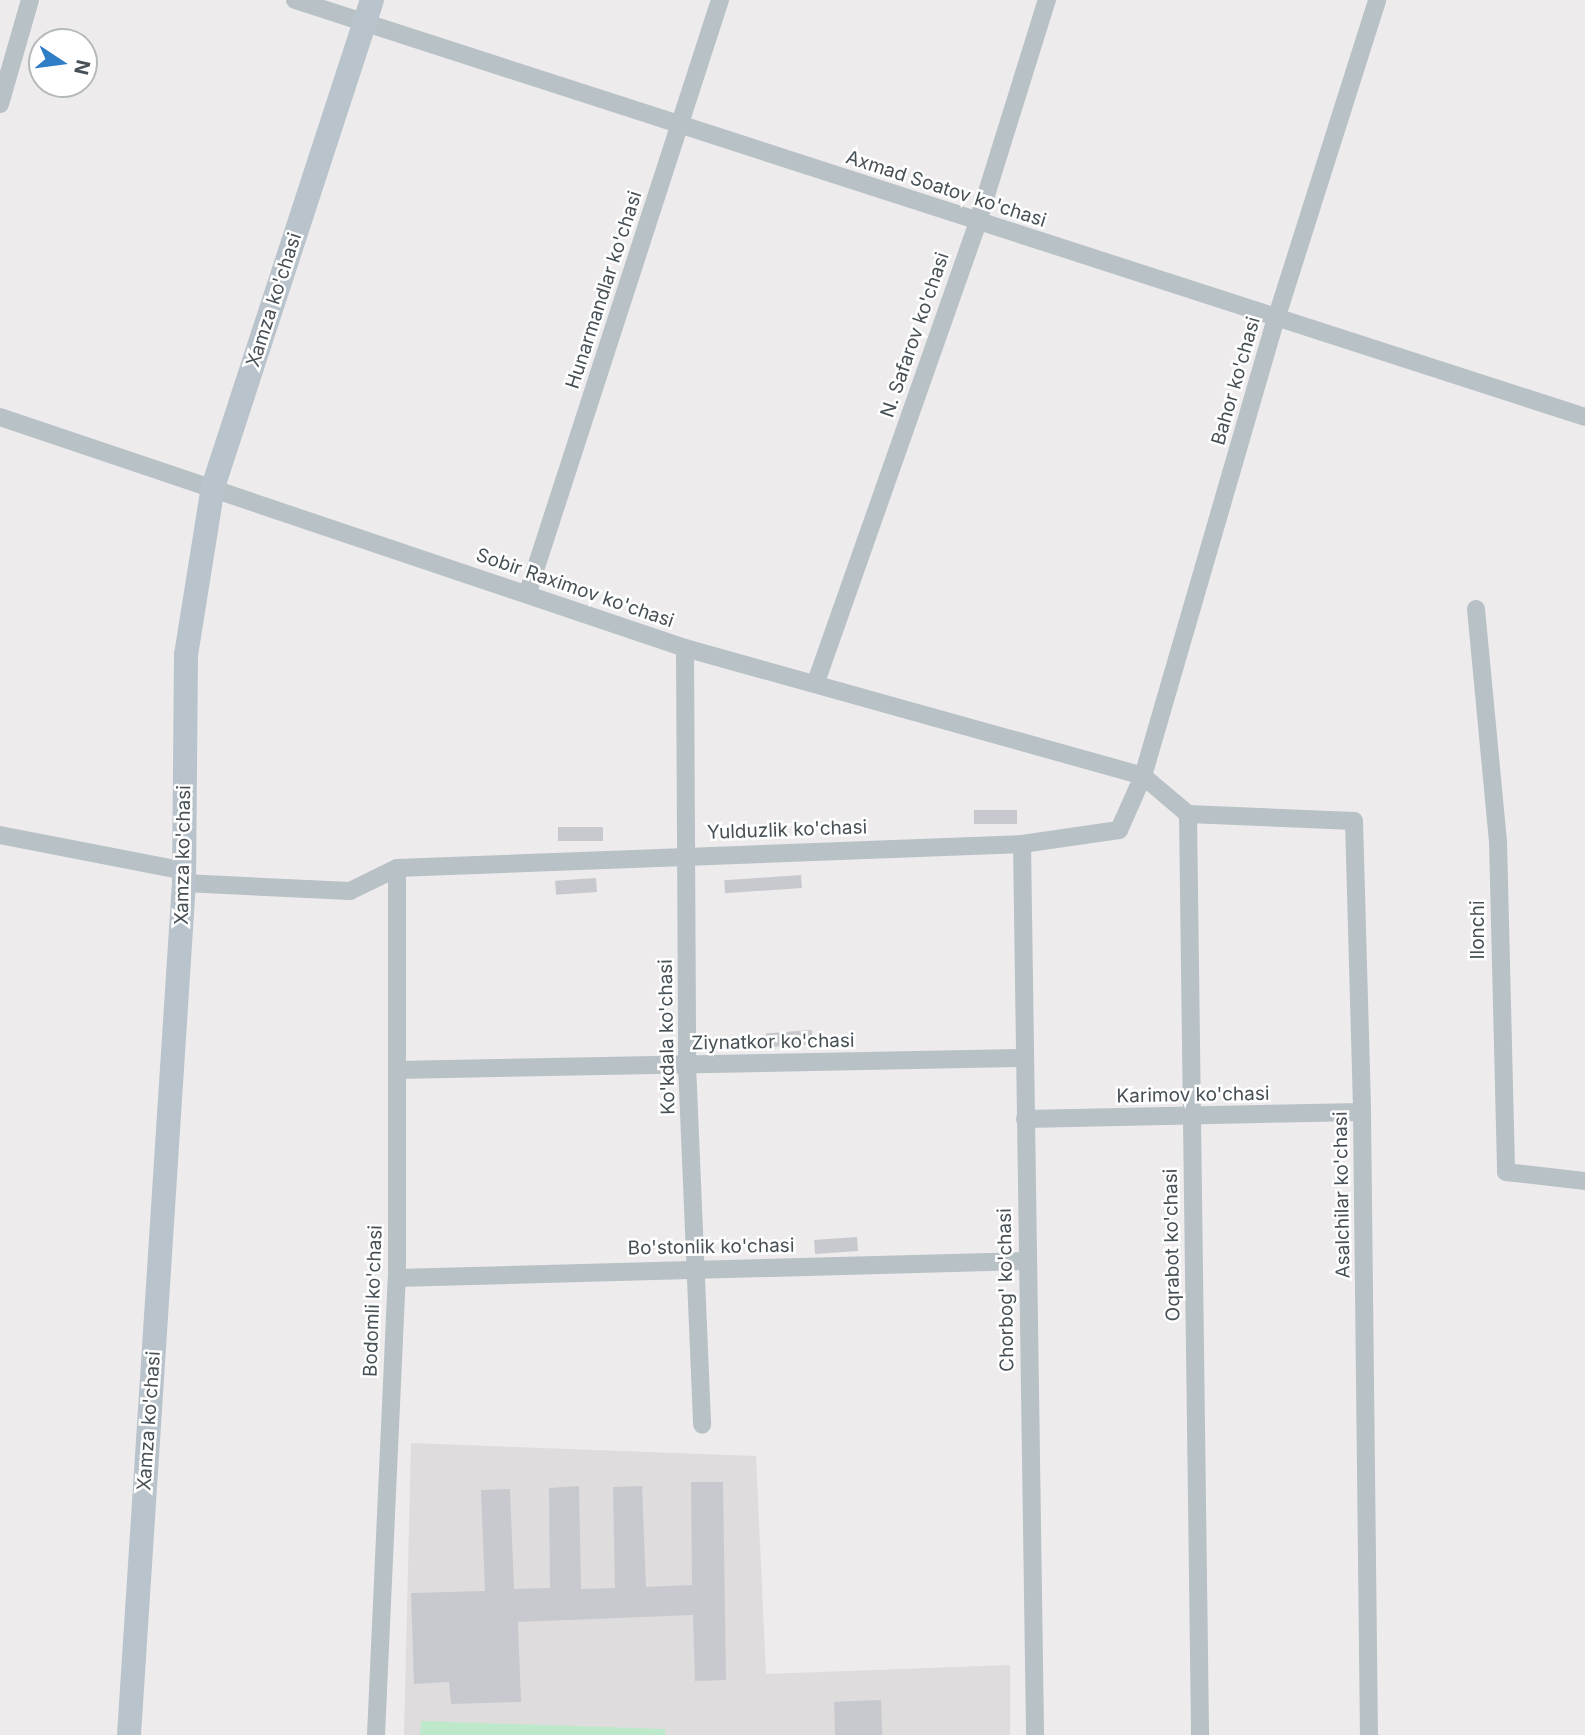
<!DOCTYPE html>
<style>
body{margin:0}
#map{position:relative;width:1585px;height:1735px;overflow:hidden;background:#eeebec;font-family:Inter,sans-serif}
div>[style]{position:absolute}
.education>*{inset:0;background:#dfdcdd}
.green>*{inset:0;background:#bee8ca}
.building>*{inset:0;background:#c7c9ce;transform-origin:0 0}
.minor>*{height:18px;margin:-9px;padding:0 9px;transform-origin:9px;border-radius:9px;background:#b8c1c6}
.secondary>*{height:24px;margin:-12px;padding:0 12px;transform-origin:12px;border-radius:12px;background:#b9c3cb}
span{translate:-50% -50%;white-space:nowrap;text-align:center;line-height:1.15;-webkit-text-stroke:5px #fff;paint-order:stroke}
.street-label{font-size:19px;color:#465056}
.north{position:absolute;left:28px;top:28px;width:70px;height:70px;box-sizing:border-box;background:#fff;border:2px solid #b5b9bb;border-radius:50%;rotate:103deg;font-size:19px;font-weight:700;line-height:28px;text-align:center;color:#465056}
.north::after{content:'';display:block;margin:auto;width:24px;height:32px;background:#2e7dc5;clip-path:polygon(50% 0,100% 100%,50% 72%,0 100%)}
</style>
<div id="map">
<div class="education">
<div style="clip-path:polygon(411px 1443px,756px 1456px,766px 1674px,1010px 1665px,1010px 1735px,404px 1735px)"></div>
</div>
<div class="green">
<div style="clip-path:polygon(421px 1721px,665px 1729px,665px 1735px,420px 1735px)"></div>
</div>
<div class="building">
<div style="left:974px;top:810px;width:43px;height:14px"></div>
<div style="left:558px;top:827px;width:45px;height:14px"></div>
<div style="left:801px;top:875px;width:13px;height:77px;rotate:86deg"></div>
<div style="left:596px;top:878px;width:14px;height:41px;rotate:86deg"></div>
<div style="left:812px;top:1030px;width:14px;height:46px;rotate:86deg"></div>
<div style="left:857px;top:1237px;width:14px;height:43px;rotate:86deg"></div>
<div style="clip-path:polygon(691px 1482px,723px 1482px,726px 1680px,695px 1681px,693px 1615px,518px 1622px,521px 1702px,451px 1704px,449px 1682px,414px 1684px,411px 1593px,485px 1591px,481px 1490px,510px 1489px,514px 1589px,550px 1588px,549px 1488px,579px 1486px,581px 1589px,615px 1588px,613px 1487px,642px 1486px,646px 1587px,692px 1585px)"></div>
<div style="left:881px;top:1700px;width:35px;height:47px;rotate:88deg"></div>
</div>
<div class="minor">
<div style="left:295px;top:0;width:1356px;rotate:17.91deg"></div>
<div style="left:0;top:104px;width:108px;rotate:-73.9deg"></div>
<div style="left:0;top:417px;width:723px;rotate:18.64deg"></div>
<div style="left:685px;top:648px;width:476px;rotate:15.6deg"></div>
<div style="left:1143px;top:776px;width:59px;rotate:40.2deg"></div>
<div style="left:1188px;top:814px;width:921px;rotate:89.25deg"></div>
<div style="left:528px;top:592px;width:622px;rotate:-72.03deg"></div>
<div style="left:1476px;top:609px;width:233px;rotate:84.6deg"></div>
<div style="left:1498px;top:841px;width:331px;rotate:88.6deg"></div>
<div style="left:1506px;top:1172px;width:80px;rotate:6.5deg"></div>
<div style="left:685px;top:648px;width:416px;rotate:89.7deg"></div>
<div style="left:687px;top:1064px;width:361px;rotate:87.6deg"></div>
<div style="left:816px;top:682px;width:489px;rotate:-70.6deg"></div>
<div style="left:978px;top:221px;width:232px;rotate:-72.7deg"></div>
<div style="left:1188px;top:814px;width:166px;rotate:2.4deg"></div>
<div style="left:1354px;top:821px;width:291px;rotate:88.4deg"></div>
<div style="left:1362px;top:1112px;width:623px;rotate:89.36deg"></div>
<div style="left:0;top:835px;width:188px;rotate:11deg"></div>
<div style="left:1022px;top:844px;width:891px;rotate:89.16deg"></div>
<div style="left:184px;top:883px;width:166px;rotate:2.8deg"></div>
<div style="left:350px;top:891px;width:52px;rotate:-26.1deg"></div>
<div style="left:397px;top:868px;width:625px;rotate:-2.2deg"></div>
<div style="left:1022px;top:844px;width:98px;rotate:-8.2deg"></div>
<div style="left:1119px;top:830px;width:59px;rotate:-66deg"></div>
<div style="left:1143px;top:776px;width:479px;rotate:-73.8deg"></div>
<div style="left:1277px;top:316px;width:331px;rotate:-72.4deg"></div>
<div style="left:397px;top:1070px;width:626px;rotate:-1.1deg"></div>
<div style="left:1025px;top:1119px;width:337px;rotate:-1.2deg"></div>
<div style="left:397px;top:1278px;width:629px;rotate:-1.55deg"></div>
<div style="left:376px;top:1735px;width:457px;rotate:-87.4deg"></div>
<div style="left:397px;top:1278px;width:410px;rotate:-90deg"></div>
</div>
<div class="secondary">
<div style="left:129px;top:1735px;width:854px;rotate:-86.31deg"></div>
<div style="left:184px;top:883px;width:228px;rotate:-89.5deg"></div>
<div style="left:186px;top:655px;width:170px;rotate:-80.9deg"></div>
<div style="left:213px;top:487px;width:512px;rotate:-71.92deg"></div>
</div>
<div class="street-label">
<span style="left:946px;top:189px;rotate:18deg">Axmad Soatov ko'chasi</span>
<span style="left:604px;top:290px;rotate:-72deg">Hunarmandlar ko'chasi</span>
<span style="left:274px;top:300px;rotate:-72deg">Xamza ko'chasi</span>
<span style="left:915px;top:335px;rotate:-71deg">N. Safarov ko'chasi</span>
<span style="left:1236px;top:381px;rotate:-74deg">Bahor ko'chasi</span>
<span style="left:575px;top:588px;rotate:19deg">Sobir Raximov ko'chasi</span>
<span style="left:787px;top:830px;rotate:-2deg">Yulduzlik ko'chasi</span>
<span style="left:183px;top:855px;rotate:-89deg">Xamza ko'chasi</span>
<span style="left:1478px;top:930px;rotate:-90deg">Ilonchi</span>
<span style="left:667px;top:1037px;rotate:-91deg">Ko'kdala ko'chasi</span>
<span style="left:773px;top:1042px;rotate:-1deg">Ziynatkor ko'chasi</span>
<span style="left:1193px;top:1095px;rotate:-1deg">Karimov ko'chasi</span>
<span style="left:1342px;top:1195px;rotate:-91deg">Asalchilar ko'chasi</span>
<span style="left:1172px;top:1245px;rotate:-91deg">Oqrabot ko'chasi</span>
<span style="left:711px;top:1247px;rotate:-1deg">Bo'stonlik ko'chasi</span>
<span style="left:1006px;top:1290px;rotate:-91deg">Chorbog' ko'chasi</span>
<span style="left:373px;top:1301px;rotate:-88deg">Bodomli ko'chasi</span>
<span style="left:149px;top:1421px;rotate:-86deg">Xamza ko'chasi</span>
</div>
<div class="north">N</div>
</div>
